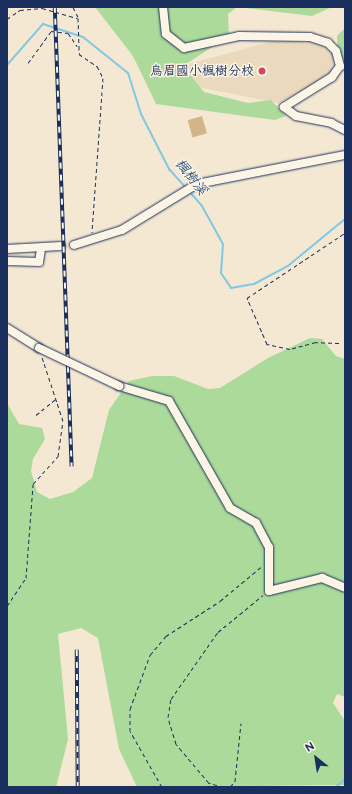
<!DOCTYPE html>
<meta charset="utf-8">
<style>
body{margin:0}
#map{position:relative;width:352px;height:794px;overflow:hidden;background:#f4e8d2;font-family:"Balsamiq Sans","LXGW WenKai TC",sans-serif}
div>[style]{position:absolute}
.built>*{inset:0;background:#ead9bc}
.green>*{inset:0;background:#abda9a}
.stream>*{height:2px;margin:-1px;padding:0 1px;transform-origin:1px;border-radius:1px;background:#82c7e3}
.building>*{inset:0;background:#d4b588;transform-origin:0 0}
.path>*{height:1px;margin-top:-0.5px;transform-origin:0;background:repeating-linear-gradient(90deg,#1b2f5e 0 4px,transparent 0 7px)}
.roads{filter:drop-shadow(0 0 1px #1b2f5e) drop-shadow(0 0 1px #1b2f5e)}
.minor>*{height:8px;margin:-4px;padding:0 4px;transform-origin:4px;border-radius:4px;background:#fcf5e5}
.rail>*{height:3.5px;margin-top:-1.75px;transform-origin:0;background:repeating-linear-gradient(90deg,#fcf5e5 0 6px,#1b2f5e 0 12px);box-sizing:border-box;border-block:1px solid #1b2f5e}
.bridges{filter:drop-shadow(0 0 1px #1b2f5e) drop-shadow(0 0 1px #1b2f5e)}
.minor-bridge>*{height:8px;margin:-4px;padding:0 4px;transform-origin:4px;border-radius:4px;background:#fcf5e5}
.dots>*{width:11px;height:11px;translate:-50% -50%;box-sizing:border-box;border:2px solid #fcf5e5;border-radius:50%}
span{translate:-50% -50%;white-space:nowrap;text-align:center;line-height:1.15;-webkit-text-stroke:3px #fcf5e5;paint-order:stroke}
.poi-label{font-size:13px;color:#1b2f5e}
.right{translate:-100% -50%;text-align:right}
.water-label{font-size:14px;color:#35557f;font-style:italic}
.frame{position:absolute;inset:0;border:8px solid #1b2f5e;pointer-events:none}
.north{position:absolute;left:296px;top:738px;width:40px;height:40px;-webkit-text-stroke:3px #fcf5e5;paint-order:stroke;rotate:330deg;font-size:11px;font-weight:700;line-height:16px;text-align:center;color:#1b2f5e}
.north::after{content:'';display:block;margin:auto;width:14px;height:18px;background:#1b2f5e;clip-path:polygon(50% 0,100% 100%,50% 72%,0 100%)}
</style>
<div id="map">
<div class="built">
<div style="clip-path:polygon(274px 41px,321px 43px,334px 56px,332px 75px,278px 103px,193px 86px,188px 64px)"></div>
</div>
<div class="green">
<div style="clip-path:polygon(95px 7px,332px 7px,312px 16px,237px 7px,228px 14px,229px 36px,183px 66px,204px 92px,248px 103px,271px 100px,286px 116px,275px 120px,156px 104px,133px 56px)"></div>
<div style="clip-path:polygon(345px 28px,345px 66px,339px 65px,337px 36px)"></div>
<div style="clip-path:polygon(310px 338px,322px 339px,336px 356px,345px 359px,345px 697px,337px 694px,333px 703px,345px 721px,345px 785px,137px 787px,119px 749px,98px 638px,81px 628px,58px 634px,68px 739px,56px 787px,7px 787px,7px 403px,19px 424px,42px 428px,45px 439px,33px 459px,31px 471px,37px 492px,50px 499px,73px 492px,92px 478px,109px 410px,129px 381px,152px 376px,174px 376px,208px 389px,220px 388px,268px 358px)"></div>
</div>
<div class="stream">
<div style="left:7px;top:65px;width:55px;rotate:-48.7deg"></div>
<div style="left:43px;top:24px;width:42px;rotate:18deg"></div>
<div style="left:83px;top:37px;width:58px;rotate:38.7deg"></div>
<div style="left:128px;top:73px;width:43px;rotate:72.4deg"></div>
<div style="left:141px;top:114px;width:62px;rotate:63deg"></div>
<div style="left:169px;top:169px;width:25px;rotate:48deg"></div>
<div style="left:189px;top:191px;width:20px;rotate:49deg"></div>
<div style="left:202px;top:206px;width:43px;rotate:61.1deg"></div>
<div style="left:223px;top:244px;width:29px;rotate:94deg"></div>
<div style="left:221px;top:273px;width:18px;rotate:56deg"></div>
<div style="left:231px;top:288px;width:23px;rotate:-10deg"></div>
<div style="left:254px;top:284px;width:40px;rotate:-28deg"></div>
<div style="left:289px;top:265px;width:72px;rotate:-39.4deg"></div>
<div style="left:336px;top:787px;width:12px;rotate:-42deg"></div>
</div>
<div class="building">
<div style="left:202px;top:116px;width:18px;height:15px;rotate:74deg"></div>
</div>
<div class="path">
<div style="left:73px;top:7px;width:11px;rotate:63deg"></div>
<div style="left:7px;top:19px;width:16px;rotate:-35deg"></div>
<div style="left:20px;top:10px;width:22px;rotate:-5deg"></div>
<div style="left:42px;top:8px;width:37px;rotate:16deg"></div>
<div style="left:78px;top:18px;width:36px;rotate:88deg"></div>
<div style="left:79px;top:54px;width:22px;rotate:34deg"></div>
<div style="left:97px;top:66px;width:13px;rotate:63deg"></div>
<div style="left:103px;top:78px;width:155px;rotate:94.1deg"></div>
<div style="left:28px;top:63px;width:39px;rotate:-54deg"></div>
<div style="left:51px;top:31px;width:17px;rotate:7deg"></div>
<div style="left:68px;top:33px;width:16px;rotate:55deg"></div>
<div style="left:339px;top:343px;width:23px;rotate:-178deg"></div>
<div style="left:316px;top:342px;width:27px;rotate:165deg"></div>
<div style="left:290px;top:349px;width:24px;rotate:-168deg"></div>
<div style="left:267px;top:344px;width:50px;rotate:-113.5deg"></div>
<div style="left:247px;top:298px;width:118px;rotate:-33.6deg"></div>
<div style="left:36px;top:415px;width:26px;rotate:-39deg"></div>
<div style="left:7px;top:606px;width:34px;rotate:-56deg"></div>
<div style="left:26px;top:578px;width:94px;rotate:-85.7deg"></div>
<div style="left:33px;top:484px;width:38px;rotate:-48deg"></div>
<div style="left:58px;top:456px;width:35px;rotate:-82deg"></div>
<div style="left:63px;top:421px;width:67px;rotate:-108.2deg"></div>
<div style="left:162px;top:787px;width:64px;rotate:-119.7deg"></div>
<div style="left:130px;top:731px;width:22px;rotate:-90deg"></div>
<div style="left:130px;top:709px;width:58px;rotate:-69.7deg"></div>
<div style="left:150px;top:655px;width:25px;rotate:-50deg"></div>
<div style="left:166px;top:636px;width:64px;rotate:-32.9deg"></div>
<div style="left:220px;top:601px;width:53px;rotate:-39.7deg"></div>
<div style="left:224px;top:787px;width:16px;rotate:-165deg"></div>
<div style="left:209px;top:783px;width:51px;rotate:-130.2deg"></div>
<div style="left:176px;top:744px;width:28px;rotate:-107deg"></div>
<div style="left:168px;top:717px;width:18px;rotate:-81deg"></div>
<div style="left:171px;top:699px;width:82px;rotate:-55deg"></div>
<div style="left:218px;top:632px;width:58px;rotate:-39.4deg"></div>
<div style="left:230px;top:787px;width:8px;rotate:-50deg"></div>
<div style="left:235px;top:781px;width:58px;rotate:-84.1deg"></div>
</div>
<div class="roads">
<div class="minor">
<div style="left:163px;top:7px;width:27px;rotate:84deg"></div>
<div style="left:166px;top:34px;width:23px;rotate:38deg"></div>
<div style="left:184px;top:48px;width:56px;rotate:-12.3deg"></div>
<div style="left:239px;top:36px;width:71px;rotate:0.8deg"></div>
<div style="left:310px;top:37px;width:19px;rotate:18deg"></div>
<div style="left:328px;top:43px;width:11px;rotate:45deg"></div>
<div style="left:336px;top:51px;width:16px;rotate:75deg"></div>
<div style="left:340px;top:66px;width:14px;rotate:126deg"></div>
<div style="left:332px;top:77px;width:57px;rotate:148deg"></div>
<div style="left:284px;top:107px;width:15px;rotate:37deg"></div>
<div style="left:296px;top:116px;width:36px;rotate:11deg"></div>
<div style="left:331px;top:123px;width:16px;rotate:27deg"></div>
<div style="left:74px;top:245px;width:50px;rotate:-17.4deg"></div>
<div style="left:122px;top:230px;width:88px;rotate:-31.5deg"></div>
<div style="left:197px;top:184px;width:151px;rotate:-11.1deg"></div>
<div style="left:7px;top:249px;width:54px;rotate:-3.2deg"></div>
<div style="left:7px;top:261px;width:32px;rotate:2deg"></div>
<div style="left:39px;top:262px;width:13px;rotate:-81deg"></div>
<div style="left:7px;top:328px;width:38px;rotate:32deg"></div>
<div style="left:119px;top:386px;width:52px;rotate:16.7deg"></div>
<div style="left:169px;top:401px;width:123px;rotate:60.3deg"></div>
<div style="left:230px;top:508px;width:30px;rotate:30deg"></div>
<div style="left:256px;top:523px;width:27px;rotate:62deg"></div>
<div style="left:269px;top:547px;width:44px;rotate:90deg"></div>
<div style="left:269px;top:591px;width:55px;rotate:-13.8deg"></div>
<div style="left:322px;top:578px;width:25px;rotate:23deg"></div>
</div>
</div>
<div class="rail">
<div style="left:55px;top:7px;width:460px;rotate:87.9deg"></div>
<div style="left:77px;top:650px;width:137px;rotate:89.6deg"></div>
</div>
<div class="bridges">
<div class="minor-bridge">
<div style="left:39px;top:348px;width:89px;rotate:25.4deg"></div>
</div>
</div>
<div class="dots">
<div style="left:262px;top:71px;background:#d1495b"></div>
</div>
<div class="poi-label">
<span class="right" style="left:254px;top:71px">烏眉國小楓樹分校</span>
</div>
<div class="water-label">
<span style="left:191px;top:177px;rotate:51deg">楓樹溪</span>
</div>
<div class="frame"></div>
<div class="north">N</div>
</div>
